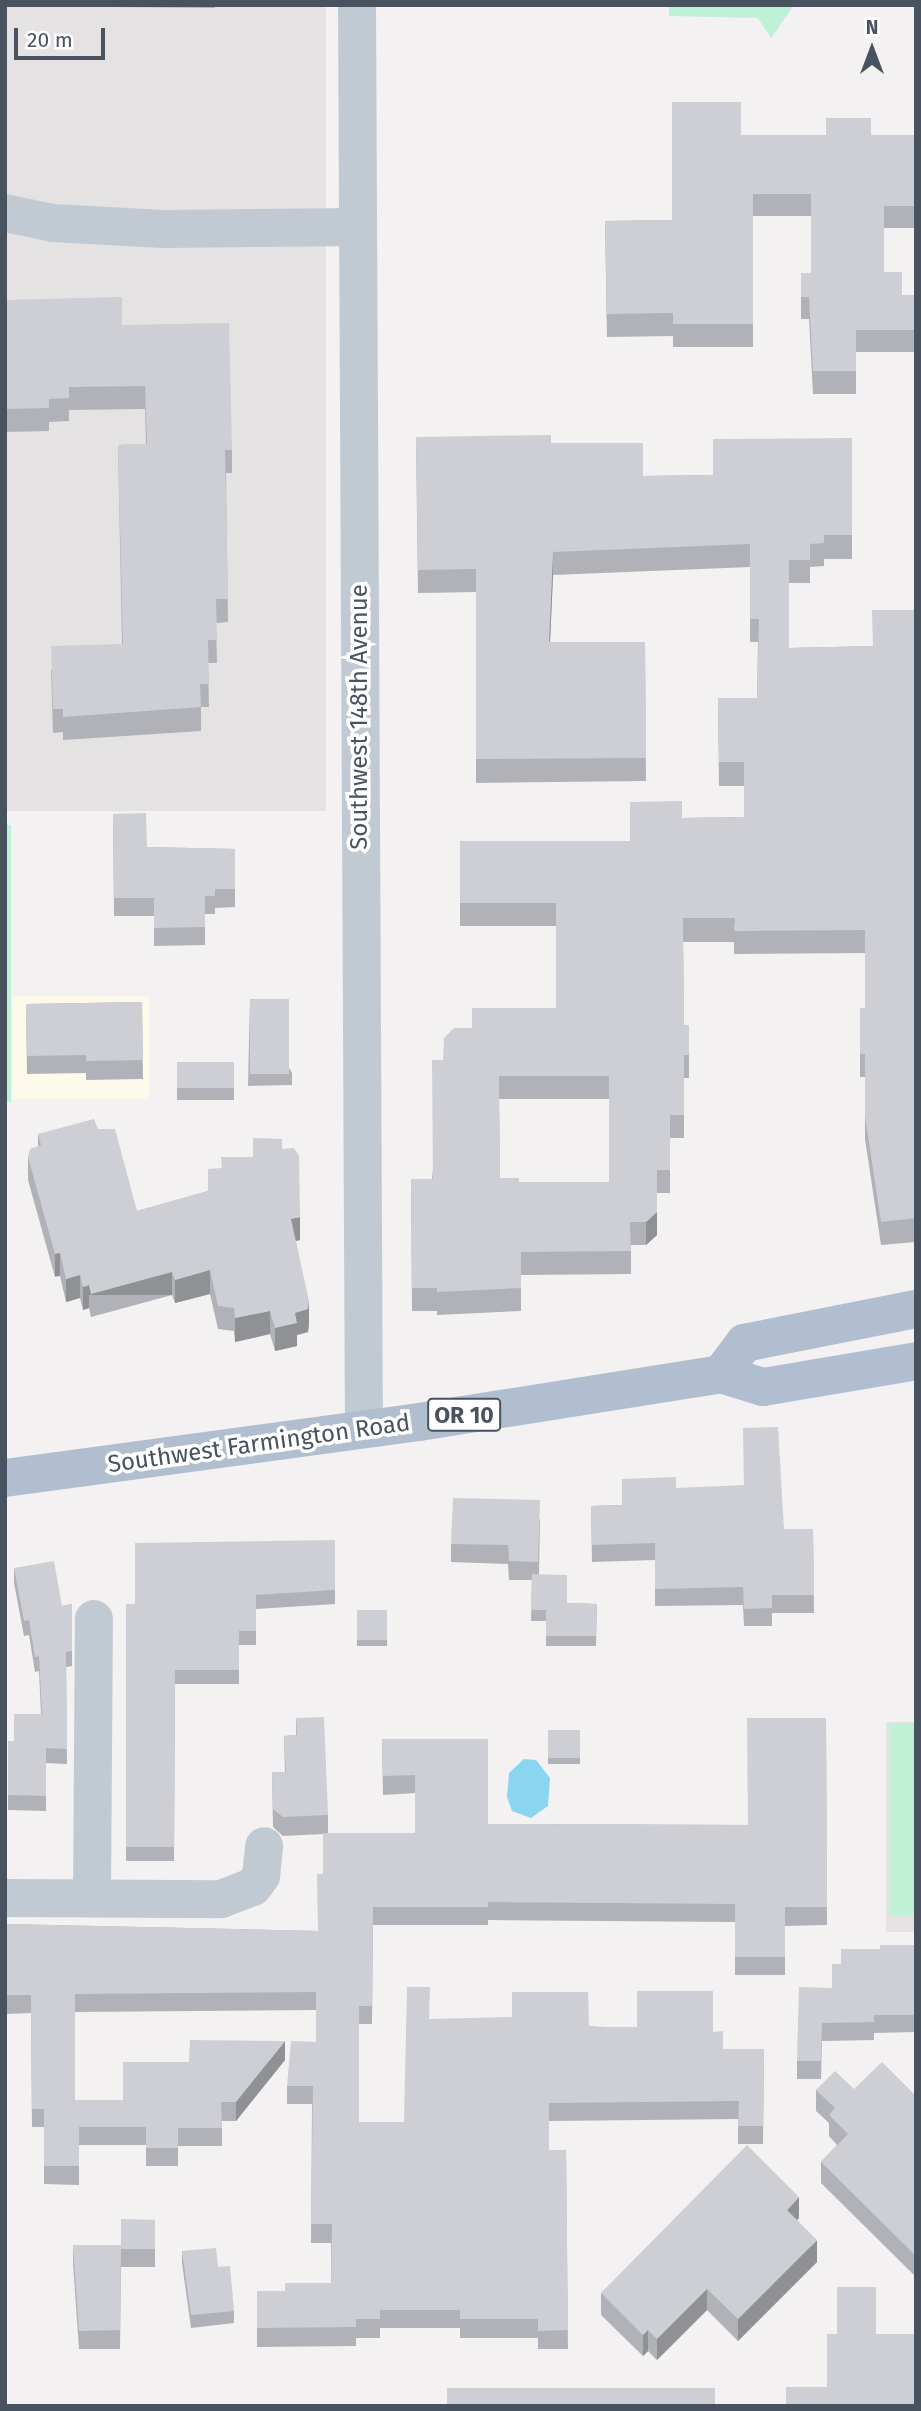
<!DOCTYPE html>
<style>
body{margin:0}
#map{position:relative;width:921px;height:2411px;overflow:hidden;background:#f3f1f1;font-family:"Fira Sans",sans-serif}
div>[style]{position:absolute}
.commercial>*{inset:0;background:#fdf9eb;transform-origin:0 0}
.education>*{inset:0;background:#e4e2e3;transform-origin:0 0}
.green>*{inset:0;background:#bef1d5;transform-origin:0 0}
.water>*{inset:0;background:#8ad5f0}
.minor>*{height:38px;margin:-19px;padding:0 19px;transform-origin:19px;border-radius:19px;background:#c1cad3}
.major>*{height:38px;margin:-19px;padding:0 19px;transform-origin:19px;border-radius:19px;background:#b0bed0}
.wall>*{inset:0;background:#b0b2b7;transform-origin:0 0}
.shaded-wall>*{inset:0;background:#909195;transform-origin:0 0}
.building>*{inset:0;background:#cdcfd5;transform-origin:0 0}
span{translate:-50% -50%;white-space:nowrap;text-align:center;line-height:1.15;-webkit-text-stroke:7px #fff;paint-order:stroke}
.shield-label span{padding:2px 5px;background:#fff;border:2px solid;border-radius:5px;-webkit-text-stroke-width:0}
.shield-label{font-size:23px;color:#48535f;font-weight:700}
.street-label{font-size:24px;color:#48535f}
.frame{position:absolute;inset:0;border:7px solid #48535f;pointer-events:none}
.north{position:absolute;left:837px;top:14px;width:70px;height:70px;-webkit-text-stroke:5px #fff;paint-order:stroke;rotate:0deg;font-size:19px;font-weight:700;line-height:28px;text-align:center;color:#48535f}
.north::after{content:'';display:block;margin:auto;width:24px;height:32px;background:#48535f;clip-path:polygon(50% 0,100% 100%,50% 72%,0 100%)}
.scale{position:absolute;left:14px;top:28px;width:91px;height:32px;box-sizing:border-box;border:4px solid #48535f;border-top:0;padding-left:9px;font-size:21px;line-height:24px;white-space:nowrap;color:#48535f;-webkit-text-stroke:5px #fff;paint-order:stroke}
</style>
<div id="map">
<div class="commercial">
<div style="left:149px;top:996px;width:103px;height:137px;rotate:90deg"></div>
</div>
<div class="education">
<div style="left:5px;top:5px;width:321px;height:806px"></div>
<div style="left:886px;top:1722px;width:30px;height:210px"></div>
</div>
<div class="green">
<div style="clip-path:polygon(669px 5px,794px 5px,771px 38px,758px 18px,669px 16px)"></div>
<div style="left:5px;top:825px;width:6px;height:277px"></div>
<div style="left:889px;top:1723px;width:27px;height:193px"></div>
</div>
<div class="water">
<div style="clip-path:polygon(524px 1759px,536px 1760px,550px 1778px,548px 1806px,531px 1818px,512px 1811px,507px 1797px,509px 1773px)"></div>
</div>
<div class="minor">
<div style="left:357px;top:5px;width:1423px;rotate:89.72deg"></div>
<div style="left:5px;top:213px;width:49px;rotate:11.8deg"></div>
<div style="left:53px;top:223px;width:110px;rotate:3.1deg"></div>
<div style="left:163px;top:229px;width:194px;rotate:-0.6deg"></div>
<div style="left:92px;top:1897px;width:278px;rotate:-89.6deg"></div>
<div style="left:5px;top:1898px;width:216px;rotate:0.3deg"></div>
<div style="left:221px;top:1899px;width:34px;rotate:-21deg"></div>
<div style="left:253px;top:1887px;width:14px;rotate:-54deg"></div>
<div style="left:261px;top:1876px;width:30px;rotate:-84deg"></div>
</div>
<div class="major">
<div style="left:721px;top:1374px;width:39px;rotate:-53deg"></div>
<div style="left:744px;top:1343px;width:175px;rotate:-11.2deg"></div>
<div style="left:5px;top:1478px;width:418px;rotate:-7.7deg"></div>
<div style="left:419px;top:1422px;width:306px;rotate:-9deg"></div>
<div style="left:721px;top:1374px;width:44px;rotate:17.2deg"></div>
<div style="left:763px;top:1387px;width:155px;rotate:-9.6deg"></div>
</div>
<div class="wall">
<div style="clip-path:polygon(111px 5px,215px 5px,215px 8px,111px 7px)"></div>
<div style="clip-path:polygon(741px 135px,916px 135px,916px 228px,884px 228px,884px 272px,902px 295px,916px 295px,916px 352px,856px 352px,856px 394px,813px 394px,809px 319px,801px 319px,801px 273px,811px 273px,811px 216px,753px 216px,753px 347px,673px 347px,673px 336px,607px 337px,605px 221px,672px 220px)"></div>
<div style="clip-path:polygon(5px 300px,122px 325px,232px 450px,232px 473px,226px 473px,228px 622px,216px 623px,217px 663px,208px 663px,209px 707px,201px 707px,201px 731px,63px 740px,63px 732px,53px 733px,51px 670px,122px 644px,118px 445px,146px 444px,145px 409px,69px 410px,69px 421px,49px 422px,49px 431px,5px 432px)"></div>
<div style="clip-path:polygon(evenodd,416px 437px,551px 443px,643px 476px,713px 475px,852px 438px,852px 559px,824px 559px,824px 566px,810px 567px,810px 583px,789px 583px,789px 648px,873px 646px,916px 610px,916px 1242px,881px 1245px,865px 1139px,865px 1077px,860px 1077px,860px 1008px,865px 1008px,865px 953px,734px 954px,734px 942px,683px 942px,684px 1025px,689px 1025px,689px 1078px,684px 1078px,684px 1138px,670px 1138px,670px 1193px,657px 1193px,657px 1235px,646px 1245px,631px 1245px,631px 1274px,521px 1275px,521px 1311px,437px 1315px,437px 1311px,412px 1311px,411px 1179px,432px 1179px,443px 1060px,472px 1028px,556px 1008px,556px 926px,460px 926px,460px 841px,630px 841px,682px 818px,744px 817px,744px 786px,719px 786px,718px 698px,757px 698px,758px 642px,750px 642px,750px 567px,553px 575px,550px 642px,645px 642px,646px 781px,476px 783px,476px 592px,418px 593px,416px 437px,499px 1099px,609px 1099px,609px 1182px,519px 1182px,500px 1178px,499px 1099px)"></div>
<div style="clip-path:polygon(113px 814px,147px 847px,235px 849px,235px 907px,215px 908px,215px 914px,205px 914px,205px 945px,154px 946px,154px 916px,114px 916px)"></div>
<div style="clip-path:polygon(250px 999px,292px 1073px,292px 1085px,248px 1086px)"></div>
<div style="clip-path:polygon(142px 1002px,143px 1079px,86px 1080px,86px 1073px,27px 1074px,26px 1004px)"></div>
<div style="left:177px;top:1062px;width:57px;height:38px"></div>
<div style="clip-path:polygon(98px 1129px,137px 1211px,208px 1191px,221px 1168px,253px 1157px,282px 1149px,300px 1240px,296px 1241px,309px 1324px,308px 1332px,297px 1335px,297px 1346px,275px 1351px,270px 1334px,235px 1342px,234px 1331px,218px 1329px,210px 1294px,175px 1303px,172px 1295px,91px 1317px,89px 1308px,83px 1310px,80px 1298px,66px 1302px,60px 1276px,55px 1277px,28px 1180px,28px 1157px,38px 1146px,38px 1134px)"></div>
<div style="clip-path:polygon(676px 1488px,784px 1529px,813px 1529px,814px 1613px,772px 1613px,772px 1626px,744px 1626px,743px 1605px,655px 1606px,655px 1560px,592px 1562px,591px 1506px,622px 1505px)"></div>
<div style="clip-path:polygon(540px 1519px,539px 1574px,567px 1603px,597px 1604px,596px 1646px,546px 1646px,546px 1621px,531px 1621px,532px 1580px,509px 1580px,508px 1564px,451px 1562px,451px 1544px)"></div>
<div style="clip-path:polygon(335px 1540px,335px 1604px,256px 1609px,256px 1645px,239px 1645px,239px 1684px,175px 1684px,174px 1861px,126px 1861px,126px 1604px,135px 1604px)"></div>
<div style="clip-path:polygon(14px 1568px,62px 1606px,72px 1604px,72px 1666px,66px 1667px,67px 1764px,46px 1763px,46px 1811px,8px 1810px,8px 1741px,14px 1741px,41px 1714px,39px 1671px,35px 1672px,29px 1635px,24px 1636px,14px 1583px)"></div>
<div style="left:357px;top:1610px;width:30px;height:36px"></div>
<div style="clip-path:polygon(296px 1718px,328px 1815px,328px 1833px,415px 1833px,415px 1793px,383px 1795px,382px 1739px,488px 1824px,748px 1825px,826px 1718px,827px 1925px,785px 1926px,785px 1975px,735px 1975px,735px 1922px,488px 1920px,488px 1925px,373px 1925px,372px 2024px,359px 2024px,359px 2122px,404px 2122px,430px 2019px,713px 2032px,723px 2049px,764px 2049px,763px 2144px,738px 2144px,738px 2119px,549px 2121px,549px 2150px,566px 2150px,568px 2349px,538px 2349px,538px 2338px,460px 2338px,460px 2328px,380px 2328px,380px 2338px,356px 2338px,356px 2346px,257px 2347px,257px 2291px,285px 2291px,331px 2283px,331px 2243px,311px 2243px,312px 2104px,287px 2104px,287px 2086px,316px 2042px,316px 2010px,75px 2012px,75px 2100px,123px 2100px,189px 2062px,285px 2060px,236px 2121px,222px 2121px,222px 2146px,178px 2146px,178px 2166px,146px 2166px,146px 2145px,79px 2145px,79px 2185px,44px 2184px,44px 2127px,32px 2127px,31px 2013px,5px 2014px,5px 1924px,318px 1931px,323px 1874px,323px 1834px,283px 1836px,273px 1827px,272px 1772px,285px 1772px,284px 1736px,296px 1735px)"></div>
<div style="left:548px;top:1730px;width:32px;height:34px"></div>
<div style="clip-path:polygon(916px 1945px,916px 2032px,874px 2033px,874px 2040px,822px 2041px,821px 2079px,797px 2079px,797px 2061px,832px 1988px,841px 1964px,880px 1949px)"></div>
<div style="clip-path:polygon(854px 2089px,916px 2096px,916px 2277px,821px 2183px,821px 2162px,837px 2145px,829px 2136px,829px 2123px,816px 2111px,816px 2090px)"></div>
<div style="clip-path:polygon(799px 2218px,797px 2220px,817px 2262px,738px 2341px,707px 2310px,657px 2360px,648px 2351px,643px 2356px,601px 2315px,601px 2293px)"></div>
<div style="clip-path:polygon(155px 2220px,155px 2267px,121px 2267px,120px 2349px,79px 2349px,73px 2263px,73px 2245px,121px 2245px)"></div>
<div style="clip-path:polygon(182px 2251px,218px 2267px,234px 2311px,234px 2323px,191px 2328px,182px 2263px)"></div>
</div>
<div class="shaded-wall">
<div style="clip-path:polygon(553px 552px,553px 575px,549px 666px,549px 642px)"></div>
<div style="clip-path:polygon(657px 1212px,657px 1235px,646px 1245px,646px 1222px)"></div>
<div style="clip-path:polygon(300px 1217px,300px 1240px,291px 1242px,291px 1219px)"></div>
<div style="left:60px;top:1253px;width:23px;height:5px;rotate:90deg"></div>
<div style="clip-path:polygon(210px 1270px,210px 1294px,175px 1303px,175px 1280px)"></div>
<div style="left:172px;top:1272px;width:23px;height:84px;rotate:90deg"></div>
<div style="clip-path:polygon(80px 1275px,80px 1298px,66px 1302px,66px 1279px)"></div>
<div style="clip-path:polygon(89px 1285px,89px 1308px,83px 1310px,83px 1287px)"></div>
<div style="clip-path:polygon(309px 1301px,309px 1324px,308px 1332px,297px 1335px,297px 1346px,275px 1351px,275px 1328px)"></div>
<div style="clip-path:polygon(270px 1311px,270px 1334px,235px 1342px,235px 1318px)"></div>
<div style="clip-path:polygon(285px 2041px,285px 2060px,236px 2121px,236px 2102px)"></div>
<div style="clip-path:polygon(799px 2197px,799px 2218px,787px 2231px,787px 2210px)"></div>
<div style="clip-path:polygon(817px 2240px,817px 2262px,738px 2341px,738px 2319px)"></div>
<div style="clip-path:polygon(707px 2289px,707px 2310px,657px 2360px,657px 2339px)"></div>
<div style="clip-path:polygon(648px 2330px,648px 2351px,643px 2356px,643px 2335px)"></div>
</div>
<div class="building">
<div style="clip-path:polygon(672px 102px,741px 102px,741px 135px,826px 135px,826px 118px,871px 118px,871px 135px,916px 135px,916px 206px,884px 206px,884px 272px,902px 272px,902px 295px,916px 295px,916px 330px,856px 330px,856px 371px,813px 371px,809px 297px,801px 297px,801px 273px,811px 273px,811px 194px,753px 194px,753px 324px,673px 324px,673px 313px,607px 314px,605px 221px,672px 220px)"></div>
<div style="clip-path:polygon(122px 297px,122px 325px,229px 323px,232px 450px,225px 450px,228px 599px,216px 599px,217px 640px,208px 640px,209px 684px,200px 684px,201px 707px,63px 717px,63px 709px,53px 709px,51px 646px,123px 644px,118px 445px,147px 444px,145px 386px,69px 387px,69px 398px,49px 399px,49px 408px,5px 409px,5px 300px)"></div>
<div style="clip-path:polygon(evenodd,551px 435px,551px 443px,643px 443px,643px 476px,713px 475px,713px 439px,852px 438px,852px 535px,824px 535px,824px 543px,810px 544px,810px 560px,789px 560px,789px 648px,873px 646px,872px 610px,916px 610px,916px 1218px,881px 1222px,865px 1116px,865px 1054px,860px 1054px,860px 1008px,865px 1008px,865px 930px,734px 931px,735px 918px,683px 918px,684px 1025px,689px 1025px,689px 1055px,684px 1055px,684px 1115px,670px 1115px,670px 1170px,657px 1170px,657px 1212px,646px 1222px,630px 1222px,631px 1251px,521px 1252px,521px 1288px,437px 1292px,437px 1288px,412px 1288px,411px 1179px,433px 1179px,432px 1060px,443px 1060px,444px 1038px,454px 1028px,472px 1028px,472px 1008px,556px 1008px,556px 903px,460px 903px,460px 841px,630px 841px,630px 802px,682px 801px,682px 818px,744px 817px,744px 762px,719px 762px,718px 698px,757px 698px,759px 619px,750px 619px,750px 544px,553px 552px,549px 642px,645px 642px,646px 758px,476px 759px,476px 569px,418px 570px,416px 437px,551px 435px,499px 1076px,609px 1076px,609px 1182px,519px 1182px,519px 1178px,500px 1178px,499px 1076px)"></div>
<div style="clip-path:polygon(146px 813px,147px 847px,235px 849px,235px 889px,215px 889px,215px 896px,205px 896px,205px 927px,154px 928px,154px 898px,114px 898px,113px 814px)"></div>
<div style="left:250px;top:999px;width:39px;height:75px"></div>
<div style="clip-path:polygon(142px 1002px,143px 1060px,86px 1061px,86px 1055px,27px 1056px,26px 1004px)"></div>
<div style="left:177px;top:1062px;width:57px;height:26px"></div>
<div style="clip-path:polygon(94px 1119px,98px 1129px,115px 1129px,137px 1211px,208px 1191px,208px 1169px,222px 1168px,221px 1157px,253px 1157px,253px 1138px,282px 1139px,282px 1149px,294px 1148px,299px 1156px,300px 1217px,291px 1219px,309px 1301px,308px 1309px,295px 1313px,297px 1323px,275px 1328px,270px 1311px,235px 1318px,234px 1308px,218px 1306px,210px 1270px,175px 1280px,172px 1272px,91px 1294px,89px 1285px,83px 1287px,80px 1275px,66px 1279px,60px 1253px,55px 1254px,28px 1157px,30px 1149px,41px 1145px,38px 1134px)"></div>
<div style="clip-path:polygon(778px 1427px,784px 1529px,813px 1529px,814px 1595px,772px 1595px,772px 1608px,744px 1609px,743px 1587px,655px 1589px,655px 1543px,592px 1545px,591px 1506px,622px 1505px,622px 1479px,676px 1477px,676px 1488px,744px 1485px,743px 1428px)"></div>
<div style="clip-path:polygon(453px 1498px,540px 1500px,538px 1562px,509px 1561px,508px 1545px,451px 1544px)"></div>
<div style="clip-path:polygon(335px 1540px,335px 1590px,256px 1595px,256px 1631px,239px 1631px,239px 1670px,175px 1670px,174px 1847px,126px 1847px,126px 1604px,135px 1604px,135px 1543px)"></div>
<div style="clip-path:polygon(54px 1561px,62px 1606px,72px 1604px,72px 1651px,66px 1652px,67px 1749px,46px 1748px,46px 1796px,8px 1795px,8px 1741px,14px 1741px,14px 1714px,42px 1714px,39px 1656px,35px 1657px,29px 1620px,24px 1621px,14px 1568px)"></div>
<div style="clip-path:polygon(532px 1574px,567px 1575px,567px 1603px,597px 1604px,596px 1636px,546px 1636px,546px 1610px,531px 1610px)"></div>
<div style="left:357px;top:1610px;width:30px;height:30px"></div>
<div style="clip-path:polygon(324px 1717px,328px 1815px,283px 1817px,273px 1809px,272px 1772px,286px 1772px,284px 1736px,297px 1735px,296px 1718px)"></div>
<div style="clip-path:polygon(747px 1718px,826px 1718px,827px 1907px,785px 1907px,785px 1957px,735px 1957px,735px 1904px,488px 1902px,488px 1907px,373px 1907px,372px 2006px,359px 2006px,359px 2122px,404px 2122px,407px 1987px,430px 1987px,429px 2019px,512px 2017px,512px 1992px,588px 1992px,589px 2027px,637px 2027px,637px 1991px,713px 1991px,713px 2032px,723px 2031px,723px 2049px,764px 2049px,763px 2126px,738px 2126px,739px 2101px,549px 2103px,549px 2150px,566px 2150px,568px 2330px,538px 2331px,538px 2319px,460px 2319px,460px 2310px,380px 2310px,380px 2319px,356px 2319px,356px 2327px,257px 2328px,257px 2291px,285px 2291px,285px 2283px,331px 2283px,332px 2224px,311px 2224px,313px 2086px,287px 2086px,291px 2041px,316px 2042px,316px 1992px,75px 1994px,75px 2100px,123px 2100px,123px 2062px,189px 2062px,190px 2040px,285px 2041px,236px 2102px,221px 2102px,222px 2128px,178px 2128px,178px 2148px,146px 2148px,146px 2127px,79px 2127px,79px 2166px,44px 2166px,44px 2109px,32px 2109px,31px 1995px,5px 1995px,5px 1924px,318px 1931px,317px 1874px,323px 1874px,323px 1833px,415px 1833px,415px 1775px,383px 1776px,382px 1739px,488px 1739px,488px 1824px,748px 1825px)"></div>
<div style="left:548px;top:1730px;width:32px;height:28px"></div>
<div style="clip-path:polygon(880px 1945px,916px 1945px,916px 2015px,874px 2015px,874px 2022px,822px 2023px,821px 2061px,797px 2061px,799px 1987px,832px 1988px,832px 1964px,841px 1964px,841px 1949px,880px 1949px)"></div>
<div style="clip-path:polygon(882px 2062px,916px 2096px,916px 2256px,821px 2162px,848px 2134px,829px 2115px,835px 2108px,816px 2090px,835px 2071px,854px 2089px)"></div>
<div style="clip-path:polygon(747px 2145px,799px 2197px,787px 2210px,817px 2240px,738px 2319px,707px 2289px,657px 2339px,648px 2330px,643px 2335px,601px 2293px)"></div>
<div style="clip-path:polygon(121px 2219px,155px 2220px,155px 2249px,121px 2249px,120px 2330px,79px 2331px,73px 2245px,121px 2245px)"></div>
<div style="clip-path:polygon(216px 2248px,218px 2267px,230px 2266px,234px 2311px,191px 2315px,182px 2251px)"></div>
<div style="clip-path:polygon(837px 2287px,876px 2287px,876px 2334px,916px 2334px,916px 2406px,786px 2406px,786px 2387px,827px 2387px,827px 2334px,837px 2334px)"></div>
<div style="left:447px;top:2388px;width:268px;height:18px"></div>
</div>
<div class="shield-label">
<span style="left:464px;top:1415px">OR 10</span>
</div>
<div class="street-label">
<span style="left:360px;top:717px;rotate:-90deg">Southwest 148th Avenue</span>
<span style="left:259px;top:1444px;rotate:-8deg">Southwest Farmington Road</span>
</div>
<div class="frame"></div>
<div class="north">N</div>
<div class="scale">20 m</div>
</div>
